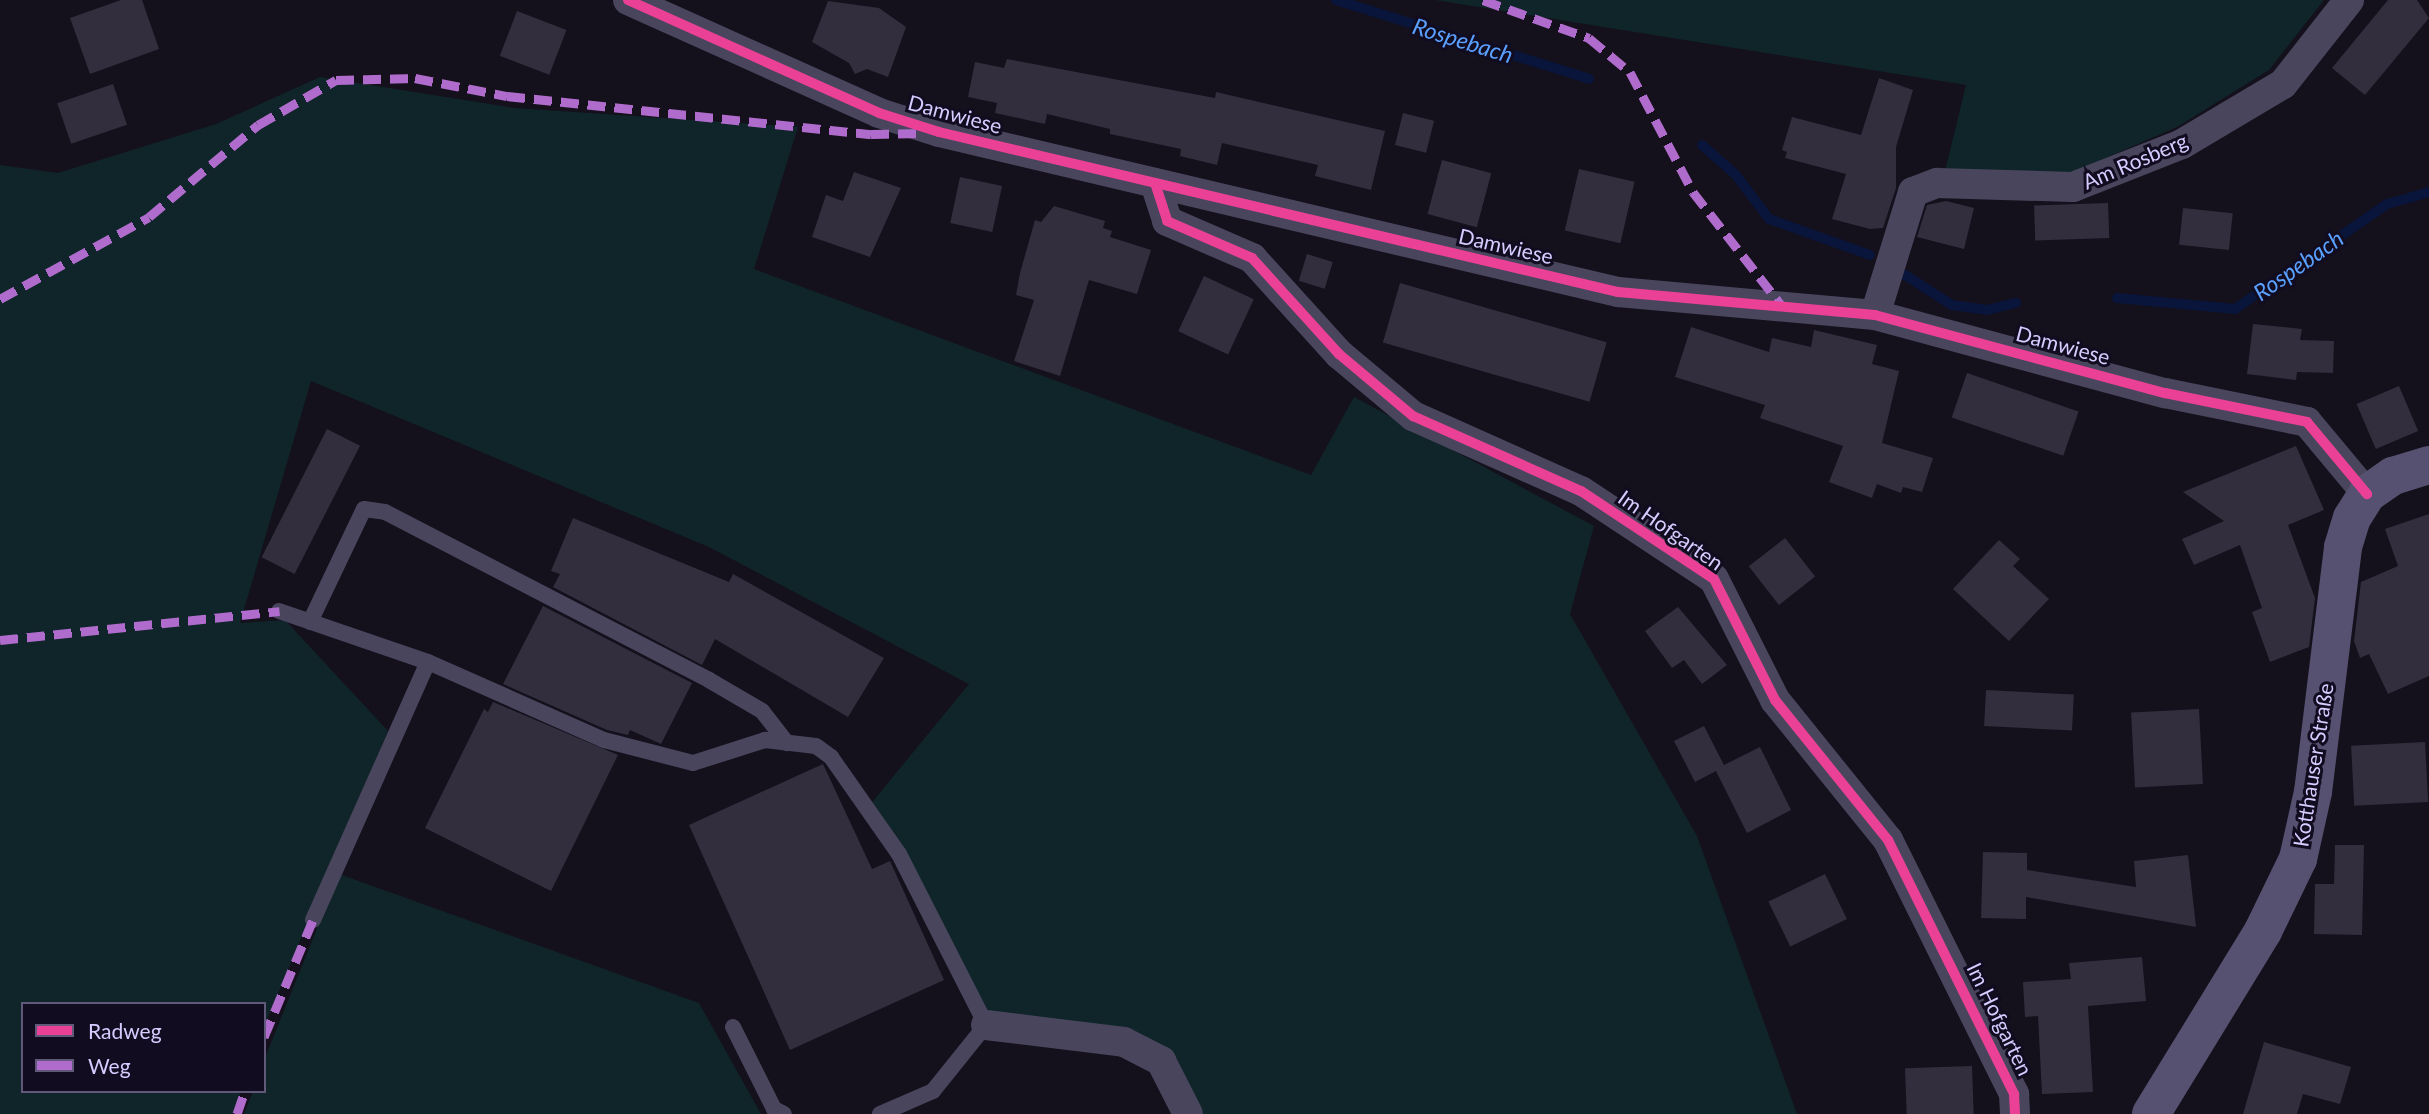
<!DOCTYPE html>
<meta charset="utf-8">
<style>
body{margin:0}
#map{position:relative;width:2429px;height:1114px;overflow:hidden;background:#14101c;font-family:Lato,sans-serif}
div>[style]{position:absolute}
.green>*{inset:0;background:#102529}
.stream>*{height:10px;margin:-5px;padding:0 5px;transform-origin:5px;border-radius:5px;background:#09153b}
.building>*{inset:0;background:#322e3e;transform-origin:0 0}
.lane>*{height:16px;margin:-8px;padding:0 8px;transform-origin:8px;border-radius:8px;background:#49455d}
.street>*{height:30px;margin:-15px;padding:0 15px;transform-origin:15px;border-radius:15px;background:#49455d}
.secondary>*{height:38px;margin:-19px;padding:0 19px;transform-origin:19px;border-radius:19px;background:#565170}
.quiet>*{height:9px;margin-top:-4.5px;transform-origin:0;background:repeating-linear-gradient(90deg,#b06ccc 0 18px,transparent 0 27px)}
.cycleway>*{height:10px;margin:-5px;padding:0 5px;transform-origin:5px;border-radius:5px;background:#ea4096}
span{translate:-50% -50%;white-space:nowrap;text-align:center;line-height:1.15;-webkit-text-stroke:6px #120c20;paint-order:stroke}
.street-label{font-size:21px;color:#d7ccff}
.water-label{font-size:23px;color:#5aa0ff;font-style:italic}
.legend{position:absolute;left:21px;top:1002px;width:245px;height:91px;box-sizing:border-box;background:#120c20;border:2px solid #615979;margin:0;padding:9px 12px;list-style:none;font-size:21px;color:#d7ccff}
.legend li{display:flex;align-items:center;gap:14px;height:35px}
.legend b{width:35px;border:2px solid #615979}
</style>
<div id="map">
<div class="green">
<div style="clip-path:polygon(1435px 0,2324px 0,2269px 70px,2177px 127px,2071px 173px,1945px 171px,1966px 85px)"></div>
<div style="clip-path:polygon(320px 77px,514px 108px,798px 127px,754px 269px,1311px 475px,1354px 397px,1594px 526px,1570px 614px,1697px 836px,1797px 1114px,1193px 1114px,1163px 1055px,987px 1020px,869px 806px,969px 684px,709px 547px,311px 381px,240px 623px,285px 620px,388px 731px,264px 1027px,264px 1004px,23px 1004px,23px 1091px,241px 1091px,233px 1114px,0 1114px,0 165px,58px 173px,216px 124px)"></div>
<div style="clip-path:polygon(339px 874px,699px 1003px,761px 1114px,244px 1114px,253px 1091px,264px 1091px,264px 1060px)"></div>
</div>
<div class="stream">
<div style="left:1336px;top:0;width:265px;rotate:17.3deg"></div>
<div style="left:1702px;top:145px;width:45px;rotate:41.4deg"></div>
<div style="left:1736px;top:175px;width:55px;rotate:53.1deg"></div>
<div style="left:1769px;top:219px;width:107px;rotate:19.6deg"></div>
<div style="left:1905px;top:275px;width:56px;rotate:32.6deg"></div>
<div style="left:1952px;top:305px;width:35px;rotate:8deg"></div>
<div style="left:1987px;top:310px;width:30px;rotate:-14deg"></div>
<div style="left:2117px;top:298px;width:119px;rotate:5.3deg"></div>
<div style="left:2235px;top:309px;width:185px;rotate:-34.6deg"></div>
<div style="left:2387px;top:204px;width:44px;rotate:-15.9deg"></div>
</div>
<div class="building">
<div style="clip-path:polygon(121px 0,142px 0,159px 49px,90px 74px,70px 18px)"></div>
<div style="clip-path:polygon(2388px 0,2417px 0,2429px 18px,2365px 95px,2332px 68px)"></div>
<div style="clip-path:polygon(828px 1px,879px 8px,906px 27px,888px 77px,867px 69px,855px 74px,849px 63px,812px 42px)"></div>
<div style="left:517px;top:11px;width:53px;height:48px;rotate:21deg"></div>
<div style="clip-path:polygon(1007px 59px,1215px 98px,1216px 92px,1385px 131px,1371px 190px,1315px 176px,1318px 165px,1222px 143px,1217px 165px,1180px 156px,1181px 149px,1110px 134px,1110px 129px,1047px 114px,1045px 124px,995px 113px,997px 103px,968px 97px,975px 62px,1004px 68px)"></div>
<div style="clip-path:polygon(1879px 78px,1913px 90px,1896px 147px,1896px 188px,1883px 228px,1870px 229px,1832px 219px,1846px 174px,1785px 158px,1787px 152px,1782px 150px,1792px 117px,1861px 135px)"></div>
<div style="left:113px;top:84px;width:43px;height:59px;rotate:71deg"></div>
<div style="left:1403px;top:113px;width:32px;height:33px;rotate:14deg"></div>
<div style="left:1442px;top:160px;width:51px;height:56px;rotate:15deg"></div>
<div style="left:1579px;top:169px;width:57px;height:63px;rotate:13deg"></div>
<div style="clip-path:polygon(854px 172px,901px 188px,870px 257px,812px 237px,826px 195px,843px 201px)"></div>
<div style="left:960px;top:177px;width:43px;height:47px;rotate:12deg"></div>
<div style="clip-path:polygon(1946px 201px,1974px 208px,1964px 249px,1917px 237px,1927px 205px)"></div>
<div style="left:2108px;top:203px;width:35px;height:74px;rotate:88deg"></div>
<div style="clip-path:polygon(1054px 206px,1105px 221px,1103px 228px,1112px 231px,1110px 237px,1151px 250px,1137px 294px,1089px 280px,1060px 376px,1014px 361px,1034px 300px,1016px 295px,1020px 273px,1035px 220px,1041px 222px)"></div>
<div style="left:2183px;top:208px;width:50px;height:37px;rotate:6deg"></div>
<div style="left:1307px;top:254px;width:27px;height:28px;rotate:17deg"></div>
<div style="left:1204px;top:276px;width:55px;height:61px;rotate:25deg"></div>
<div style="left:1400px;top:283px;width:215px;height:62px;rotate:16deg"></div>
<div style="clip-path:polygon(2253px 324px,2302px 329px,2300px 340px,2334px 341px,2333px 373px,2297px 372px,2296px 380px,2247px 374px)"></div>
<div style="clip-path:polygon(1691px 327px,1769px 352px,1772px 338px,1811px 347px,1814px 330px,1877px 345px,1872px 364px,1899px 371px,1882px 443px,1933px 458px,1922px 492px,1903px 487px,1901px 493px,1877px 484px,1872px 498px,1829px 482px,1843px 446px,1760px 418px,1765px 405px,1675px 377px)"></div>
<div style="left:1967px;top:373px;width:118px;height:47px;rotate:19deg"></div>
<div style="left:2399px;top:386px;width:49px;height:46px;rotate:67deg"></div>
<div style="left:327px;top:429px;width:37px;height:144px;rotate:27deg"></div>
<div style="clip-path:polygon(2296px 446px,2324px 510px,2288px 525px,2315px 598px,2309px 647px,2270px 662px,2252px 612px,2262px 608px,2240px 545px,2194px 565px,2182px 539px,2224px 521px,2183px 492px)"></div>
<div style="clip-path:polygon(2429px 514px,2429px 676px,2388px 694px,2369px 654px,2360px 658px,2354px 641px,2361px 582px,2398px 566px,2385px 529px)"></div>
<div style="clip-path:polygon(573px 518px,729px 582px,733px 574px,884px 658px,848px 717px,715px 639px,702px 665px,553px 587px,560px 574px,551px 571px)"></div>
<div style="left:1785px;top:538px;width:49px;height:46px;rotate:52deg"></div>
<div style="clip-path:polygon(1999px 540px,2020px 559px,2013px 566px,2049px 599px,2009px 641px,1953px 589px)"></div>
<div style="clip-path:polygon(543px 606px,692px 683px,661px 744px,630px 730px,628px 735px,607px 730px,503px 684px)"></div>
<div style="clip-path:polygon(1678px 607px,1727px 665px,1702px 684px,1684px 660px,1672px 668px,1645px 631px)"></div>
<div style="left:1986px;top:690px;width:88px;height:36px;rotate:3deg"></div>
<div style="clip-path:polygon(493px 702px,618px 755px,551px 891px,425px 828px,484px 709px,488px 712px)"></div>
<div style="left:2199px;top:709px;width:75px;height:68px;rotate:87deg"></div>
<div style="clip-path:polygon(1704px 726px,1724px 765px,1760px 747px,1791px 810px,1747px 833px,1716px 771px,1695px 782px,1674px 741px)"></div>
<div style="left:2425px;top:742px;width:60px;height:74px;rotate:87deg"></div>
<div style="clip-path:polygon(823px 764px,872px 869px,890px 861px,944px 980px,790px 1050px,689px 825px)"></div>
<div style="clip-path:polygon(2335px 845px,2364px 845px,2362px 935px,2314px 934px,2315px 884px,2334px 884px)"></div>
<div style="clip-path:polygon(1983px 852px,2027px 853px,2027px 870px,2136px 887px,2134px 861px,2188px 855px,2196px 927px,2026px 897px,2026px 919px,1981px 918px)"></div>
<div style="left:1825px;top:874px;width:50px;height:63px;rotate:64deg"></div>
<div style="clip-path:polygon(2142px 957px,2146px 1001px,2088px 1006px,2093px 1092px,2042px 1094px,2038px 1016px,2025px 1017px,2023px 982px,2071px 979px,2069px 963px)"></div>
<div style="clip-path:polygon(2264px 1042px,2351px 1067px,2340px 1104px,2303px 1094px,2297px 1114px,2243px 1114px)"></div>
<div style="left:1972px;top:1066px;width:48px;height:67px;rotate:88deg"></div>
</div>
<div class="lane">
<div style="left:279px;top:611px;width:157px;rotate:18.9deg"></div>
<div style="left:428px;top:662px;width:193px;rotate:23.9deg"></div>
<div style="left:604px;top:740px;width:92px;rotate:14.5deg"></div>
<div style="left:693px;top:763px;width:76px;rotate:-17.7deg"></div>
<div style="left:765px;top:740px;width:51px;rotate:6.7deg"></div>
<div style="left:816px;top:746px;width:19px;rotate:36deg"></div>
<div style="left:831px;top:757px;width:118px;rotate:55deg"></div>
<div style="left:899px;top:854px;width:192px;rotate:63deg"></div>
<div style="left:986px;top:1025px;width:85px;rotate:128.8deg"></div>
<div style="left:933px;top:1091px;width:58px;rotate:156.5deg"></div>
<div style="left:310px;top:622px;width:125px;rotate:-64.5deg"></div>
<div style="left:364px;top:509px;width:21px;rotate:8deg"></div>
<div style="left:385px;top:512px;width:365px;rotate:27.4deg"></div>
<div style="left:709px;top:680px;width:61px;rotate:30.3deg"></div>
<div style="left:762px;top:711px;width:41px;rotate:52deg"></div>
<div style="left:313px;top:920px;width:282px;rotate:-66deg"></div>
<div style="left:733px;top:1027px;width:92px;rotate:63.4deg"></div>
<div style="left:774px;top:1109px;width:11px;rotate:27deg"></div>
</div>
<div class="street">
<div style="left:628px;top:0;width:275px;rotate:24.2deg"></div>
<div style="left:879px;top:113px;width:63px;rotate:17.6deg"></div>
<div style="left:939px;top:132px;width:698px;rotate:13.26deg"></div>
<div style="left:1618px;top:292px;width:258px;rotate:5.1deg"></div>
<div style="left:1875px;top:315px;width:300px;rotate:15.1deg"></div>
<div style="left:2165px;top:393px;width:145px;rotate:11.5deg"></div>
<div style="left:2307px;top:422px;width:94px;rotate:50.2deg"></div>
<div style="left:1155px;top:183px;width:40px;rotate:72deg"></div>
<div style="left:1167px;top:221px;width:93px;rotate:23.5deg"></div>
<div style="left:1252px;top:258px;width:130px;rotate:47.8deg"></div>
<div style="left:1339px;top:354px;width:97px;rotate:40deg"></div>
<div style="left:1413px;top:416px;width:184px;rotate:24.1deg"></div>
<div style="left:1581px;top:491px;width:159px;rotate:33.5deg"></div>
<div style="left:1714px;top:579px;width:136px;rotate:63.2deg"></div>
<div style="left:1775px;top:700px;width:180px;rotate:51.1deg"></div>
<div style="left:1888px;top:840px;width:284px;rotate:63.6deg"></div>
<div style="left:2014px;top:1094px;width:20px;rotate:87deg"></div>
<div style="left:1875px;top:315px;width:129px;rotate:-72.8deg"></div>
<div style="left:1913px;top:192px;width:26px;rotate:-21deg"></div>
<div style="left:1937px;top:183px;width:136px;rotate:1.7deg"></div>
<div style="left:2073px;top:187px;width:117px;rotate:-21.5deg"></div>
<div style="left:2182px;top:144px;width:117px;rotate:-30.7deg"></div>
<div style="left:2283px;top:84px;width:107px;rotate:-51.8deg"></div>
<div style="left:986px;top:1025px;width:139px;rotate:7deg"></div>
<div style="left:1124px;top:1042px;width:42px;rotate:27.2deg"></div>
<div style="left:1161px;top:1061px;width:59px;rotate:63deg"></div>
</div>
<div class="secondary">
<div style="left:2151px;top:1114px;width:215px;rotate:-58.5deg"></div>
<div style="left:2263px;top:931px;width:80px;rotate:-64.1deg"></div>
<div style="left:2298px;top:859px;width:69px;rotate:-77.4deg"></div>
<div style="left:2313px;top:792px;width:247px;rotate:-83deg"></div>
<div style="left:2343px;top:547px;width:30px;rotate:-73deg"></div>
<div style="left:2352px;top:518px;width:28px;rotate:-58deg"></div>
<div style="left:2367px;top:494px;width:32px;rotate:-35deg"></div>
<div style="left:2393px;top:476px;width:38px;rotate:-17deg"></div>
</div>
<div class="quiet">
<div style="left:1483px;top:0;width:113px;rotate:19.7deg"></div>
<div style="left:1589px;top:38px;width:53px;rotate:39.7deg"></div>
<div style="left:1630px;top:72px;width:136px;rotate:62.3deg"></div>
<div style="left:1693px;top:192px;width:145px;rotate:52deg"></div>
<div style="left:0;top:299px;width:170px;rotate:-28.8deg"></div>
<div style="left:149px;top:217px;width:143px;rotate:-40.2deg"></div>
<div style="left:258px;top:125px;width:90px;rotate:-30deg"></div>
<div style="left:336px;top:80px;width:79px;rotate:-1.5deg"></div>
<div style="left:415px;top:78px;width:94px;rotate:11.1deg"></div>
<div style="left:507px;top:96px;width:366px;rotate:6deg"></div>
<div style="left:871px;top:134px;width:52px;rotate:-1.1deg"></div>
<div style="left:0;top:640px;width:281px;rotate:-5.9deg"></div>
<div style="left:264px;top:1037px;width:127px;rotate:-67.3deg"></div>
<div style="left:237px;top:1114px;width:24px;rotate:-71deg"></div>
</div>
<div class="cycleway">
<div style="left:628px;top:0;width:275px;rotate:24.2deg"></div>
<div style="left:879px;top:113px;width:63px;rotate:17.6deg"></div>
<div style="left:939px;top:132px;width:698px;rotate:13.26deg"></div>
<div style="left:1618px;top:292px;width:258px;rotate:5.1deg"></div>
<div style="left:1875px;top:315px;width:300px;rotate:15.1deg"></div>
<div style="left:2165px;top:393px;width:145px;rotate:11.5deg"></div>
<div style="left:2307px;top:422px;width:94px;rotate:50.2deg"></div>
<div style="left:1155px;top:183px;width:40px;rotate:72deg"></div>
<div style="left:1167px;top:221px;width:93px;rotate:23.5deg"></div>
<div style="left:1252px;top:258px;width:130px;rotate:47.8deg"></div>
<div style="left:1339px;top:354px;width:97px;rotate:40deg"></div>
<div style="left:1413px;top:416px;width:184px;rotate:24.1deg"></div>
<div style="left:1581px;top:491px;width:159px;rotate:33.5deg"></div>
<div style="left:1714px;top:579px;width:136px;rotate:63.2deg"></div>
<div style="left:1775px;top:700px;width:180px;rotate:51.1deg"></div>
<div style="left:1888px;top:840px;width:284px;rotate:63.6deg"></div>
<div style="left:2014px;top:1094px;width:20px;rotate:87deg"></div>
</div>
<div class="street-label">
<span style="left:955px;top:114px;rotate:15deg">Damwiese</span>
<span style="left:2135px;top:161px;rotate:-23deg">Am Rosberg</span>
<span style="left:1506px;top:246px;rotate:13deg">Damwiese</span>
<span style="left:2063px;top:345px;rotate:15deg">Damwiese</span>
<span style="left:1671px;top:530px;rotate:35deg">Im Hofgarten</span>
<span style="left:2313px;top:765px;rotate:-81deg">Kotthauser Straße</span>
<span style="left:2000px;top:1019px;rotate:64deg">Im Hofgarten</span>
</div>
<div class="water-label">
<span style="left:1463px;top:40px;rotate:17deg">Rospebach</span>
<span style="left:2298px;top:265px;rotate:-35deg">Rospebach</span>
</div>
<ul class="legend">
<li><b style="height:9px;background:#ea4096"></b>Radweg</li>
<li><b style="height:9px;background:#b06ccc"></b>Weg</li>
</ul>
</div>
